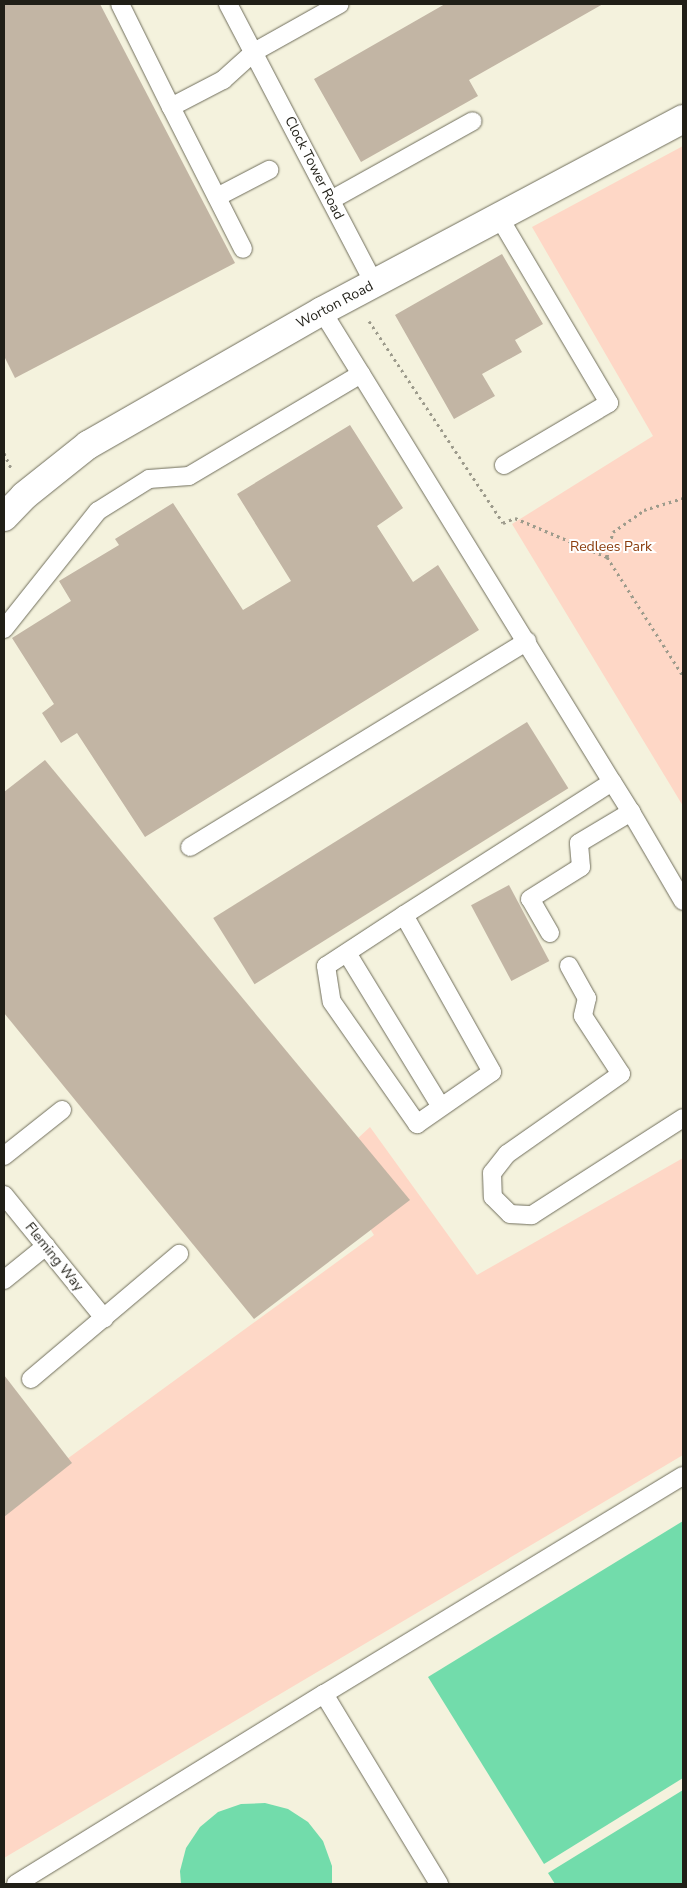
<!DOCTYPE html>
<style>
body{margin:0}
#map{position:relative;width:687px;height:1888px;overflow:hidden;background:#f4f2dd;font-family:"Nunito Sans",sans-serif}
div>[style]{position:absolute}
.green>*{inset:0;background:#fed7c6}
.water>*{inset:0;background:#72dcab}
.building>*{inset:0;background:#c2b5a4;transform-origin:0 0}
.path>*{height:3px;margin-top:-1.5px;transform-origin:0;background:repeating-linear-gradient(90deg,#9d9b8c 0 2.5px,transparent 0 6.5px)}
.roads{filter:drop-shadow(0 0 1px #706e5c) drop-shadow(0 0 1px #706e5c)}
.service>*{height:18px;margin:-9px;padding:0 9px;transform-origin:9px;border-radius:9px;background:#fff}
.tertiary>*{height:28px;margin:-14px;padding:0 14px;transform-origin:14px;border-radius:14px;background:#fff}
span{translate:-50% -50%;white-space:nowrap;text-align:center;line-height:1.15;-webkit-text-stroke:4px #fff;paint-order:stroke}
.street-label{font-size:14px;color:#201f17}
.park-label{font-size:14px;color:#8b3c0d}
.frame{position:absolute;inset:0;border:5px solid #201f17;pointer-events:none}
</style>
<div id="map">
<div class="green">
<div style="clip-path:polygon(683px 146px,683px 806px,512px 524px,653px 436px,532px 227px)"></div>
<div style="clip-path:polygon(370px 1127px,477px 1275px,683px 1158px,683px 1455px,4px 1858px,4px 1505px,374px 1235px,329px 1165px)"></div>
</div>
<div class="water">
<div style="clip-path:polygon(683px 1521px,683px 1778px,544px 1864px,428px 1677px)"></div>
<div style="clip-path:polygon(683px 1790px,683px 1884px,555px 1884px,548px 1873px)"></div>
<div style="clip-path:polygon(265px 1803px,288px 1809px,308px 1822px,323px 1841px,332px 1866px,332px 1884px,181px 1884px,180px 1871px,186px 1848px,200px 1827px,218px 1812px,241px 1804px)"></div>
</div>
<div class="building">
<div style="clip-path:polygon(4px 4px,100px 4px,235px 263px,15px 378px,4px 356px)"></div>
<div style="clip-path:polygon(445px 4px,603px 4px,469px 80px,478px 96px,361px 162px,314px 79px)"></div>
<div style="clip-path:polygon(502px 254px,543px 324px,515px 340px,522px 352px,482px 374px,495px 396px,454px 419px,395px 315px)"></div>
<div style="clip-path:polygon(350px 425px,403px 508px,377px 526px,413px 582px,438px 565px,479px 630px,145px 837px,77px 733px,61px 743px,42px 713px,54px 704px,12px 638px,71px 601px,59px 581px,119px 545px,115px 539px,173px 503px,243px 610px,291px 581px,237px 494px)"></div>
<div style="left:527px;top:722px;width:78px;height:370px;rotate:58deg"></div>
<div style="clip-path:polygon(45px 760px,410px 1200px,254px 1319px,4px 1013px,4px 792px)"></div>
<div style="left:509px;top:885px;width:86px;height:43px;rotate:62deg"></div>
<div style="clip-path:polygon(4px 1375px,72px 1463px,4px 1517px)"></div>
</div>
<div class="path">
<div style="left:369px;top:321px;width:242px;rotate:56.4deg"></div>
<div style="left:503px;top:523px;width:13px;rotate:-23deg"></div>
<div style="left:515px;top:518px;width:100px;rotate:23deg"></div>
<div style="left:607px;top:557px;width:141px;rotate:57.4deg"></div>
<div style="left:4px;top:453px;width:17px;rotate:65deg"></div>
<div style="left:607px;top:557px;width:26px;rotate:-77deg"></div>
<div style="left:613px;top:532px;width:38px;rotate:-35deg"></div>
<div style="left:644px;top:510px;width:41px;rotate:-17.1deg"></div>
</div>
<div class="roads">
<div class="service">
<div style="left:120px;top:4px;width:115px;rotate:63.7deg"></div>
<div style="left:171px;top:107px;width:59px;rotate:-27.4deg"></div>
<div style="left:223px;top:80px;width:42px;rotate:-42.1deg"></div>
<div style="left:254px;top:52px;width:98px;rotate:-29.2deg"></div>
<div style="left:228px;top:4px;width:315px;rotate:62.4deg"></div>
<div style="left:171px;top:107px;width:159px;rotate:63.1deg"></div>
<div style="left:217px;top:197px;width:59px;rotate:-27.4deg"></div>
<div style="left:331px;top:200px;width:162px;rotate:-29.1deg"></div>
<div style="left:499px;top:217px;width:216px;rotate:59.4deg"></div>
<div style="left:609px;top:403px;width:122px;rotate:149.4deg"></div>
<div style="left:361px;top:374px;width:479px;rotate:58.4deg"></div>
<div style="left:612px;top:782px;width:247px;rotate:147.4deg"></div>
<div style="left:404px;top:915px;width:93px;rotate:146.8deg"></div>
<div style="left:326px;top:966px;width:36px;rotate:81deg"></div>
<div style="left:332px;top:1002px;width:149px;rotate:55.1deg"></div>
<div style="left:417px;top:1124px;width:91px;rotate:-34.7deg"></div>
<div style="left:492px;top:1072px;width:180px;rotate:-119.3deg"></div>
<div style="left:4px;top:629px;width:151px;rotate:-51.5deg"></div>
<div style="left:98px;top:511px;width:60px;rotate:-32.1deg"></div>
<div style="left:149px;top:479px;width:40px;rotate:-4.3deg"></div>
<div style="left:189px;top:476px;width:200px;rotate:-30.7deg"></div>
<div style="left:361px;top:374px;width:74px;rotate:-121.8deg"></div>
<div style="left:631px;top:812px;width:103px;rotate:59.7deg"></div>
<div style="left:190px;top:847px;width:395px;rotate:-31.4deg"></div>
<div style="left:550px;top:933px;width:39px;rotate:-120deg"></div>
<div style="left:530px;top:899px;width:60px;rotate:-32.1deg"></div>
<div style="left:581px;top:867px;width:24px;rotate:-95deg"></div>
<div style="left:579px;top:843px;width:61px;rotate:-30.8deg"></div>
<div style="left:631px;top:812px;width:36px;rotate:-122deg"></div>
<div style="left:347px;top:953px;width:180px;rotate:58.6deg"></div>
<div style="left:569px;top:966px;width:37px;rotate:61deg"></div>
<div style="left:587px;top:998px;width:18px;rotate:103deg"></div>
<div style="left:583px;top:1016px;width:69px;rotate:56.8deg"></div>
<div style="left:621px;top:1074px;width:139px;rotate:144.9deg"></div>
<div style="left:507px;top:1154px;width:24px;rotate:128deg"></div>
<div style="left:492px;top:1173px;width:24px;rotate:88deg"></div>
<div style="left:493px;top:1197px;width:24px;rotate:45deg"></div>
<div style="left:510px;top:1214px;width:22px;rotate:3deg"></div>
<div style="left:532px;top:1215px;width:179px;rotate:-32.7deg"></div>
<div style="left:4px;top:1156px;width:74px;rotate:-38.4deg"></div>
<div style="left:4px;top:1195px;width:159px;rotate:50.9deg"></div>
<div style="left:4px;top:1280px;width:54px;rotate:-39deg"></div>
<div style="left:31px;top:1379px;width:194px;rotate:-40.2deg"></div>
<div style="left:324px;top:1694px;width:420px;rotate:-31.3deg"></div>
<div style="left:16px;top:1884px;width:362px;rotate:-31.7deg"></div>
<div style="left:324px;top:1694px;width:222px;rotate:58.8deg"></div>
</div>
<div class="tertiary">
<div style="left:4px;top:517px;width:29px;rotate:-46deg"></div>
<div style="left:24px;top:496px;width:82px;rotate:-38.6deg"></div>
<div style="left:88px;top:445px;width:270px;rotate:-29.8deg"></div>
<div style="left:322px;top:311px;width:409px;rotate:-28deg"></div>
</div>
</div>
<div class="street-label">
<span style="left:314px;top:168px;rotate:63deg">Clock Tower Road</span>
<span style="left:335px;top:305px;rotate:-28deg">Worton Road</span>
<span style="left:54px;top:1257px;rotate:51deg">Fleming Way</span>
</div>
<div class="park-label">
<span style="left:611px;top:547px">Redlees Park</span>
</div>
<div class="frame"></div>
</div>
